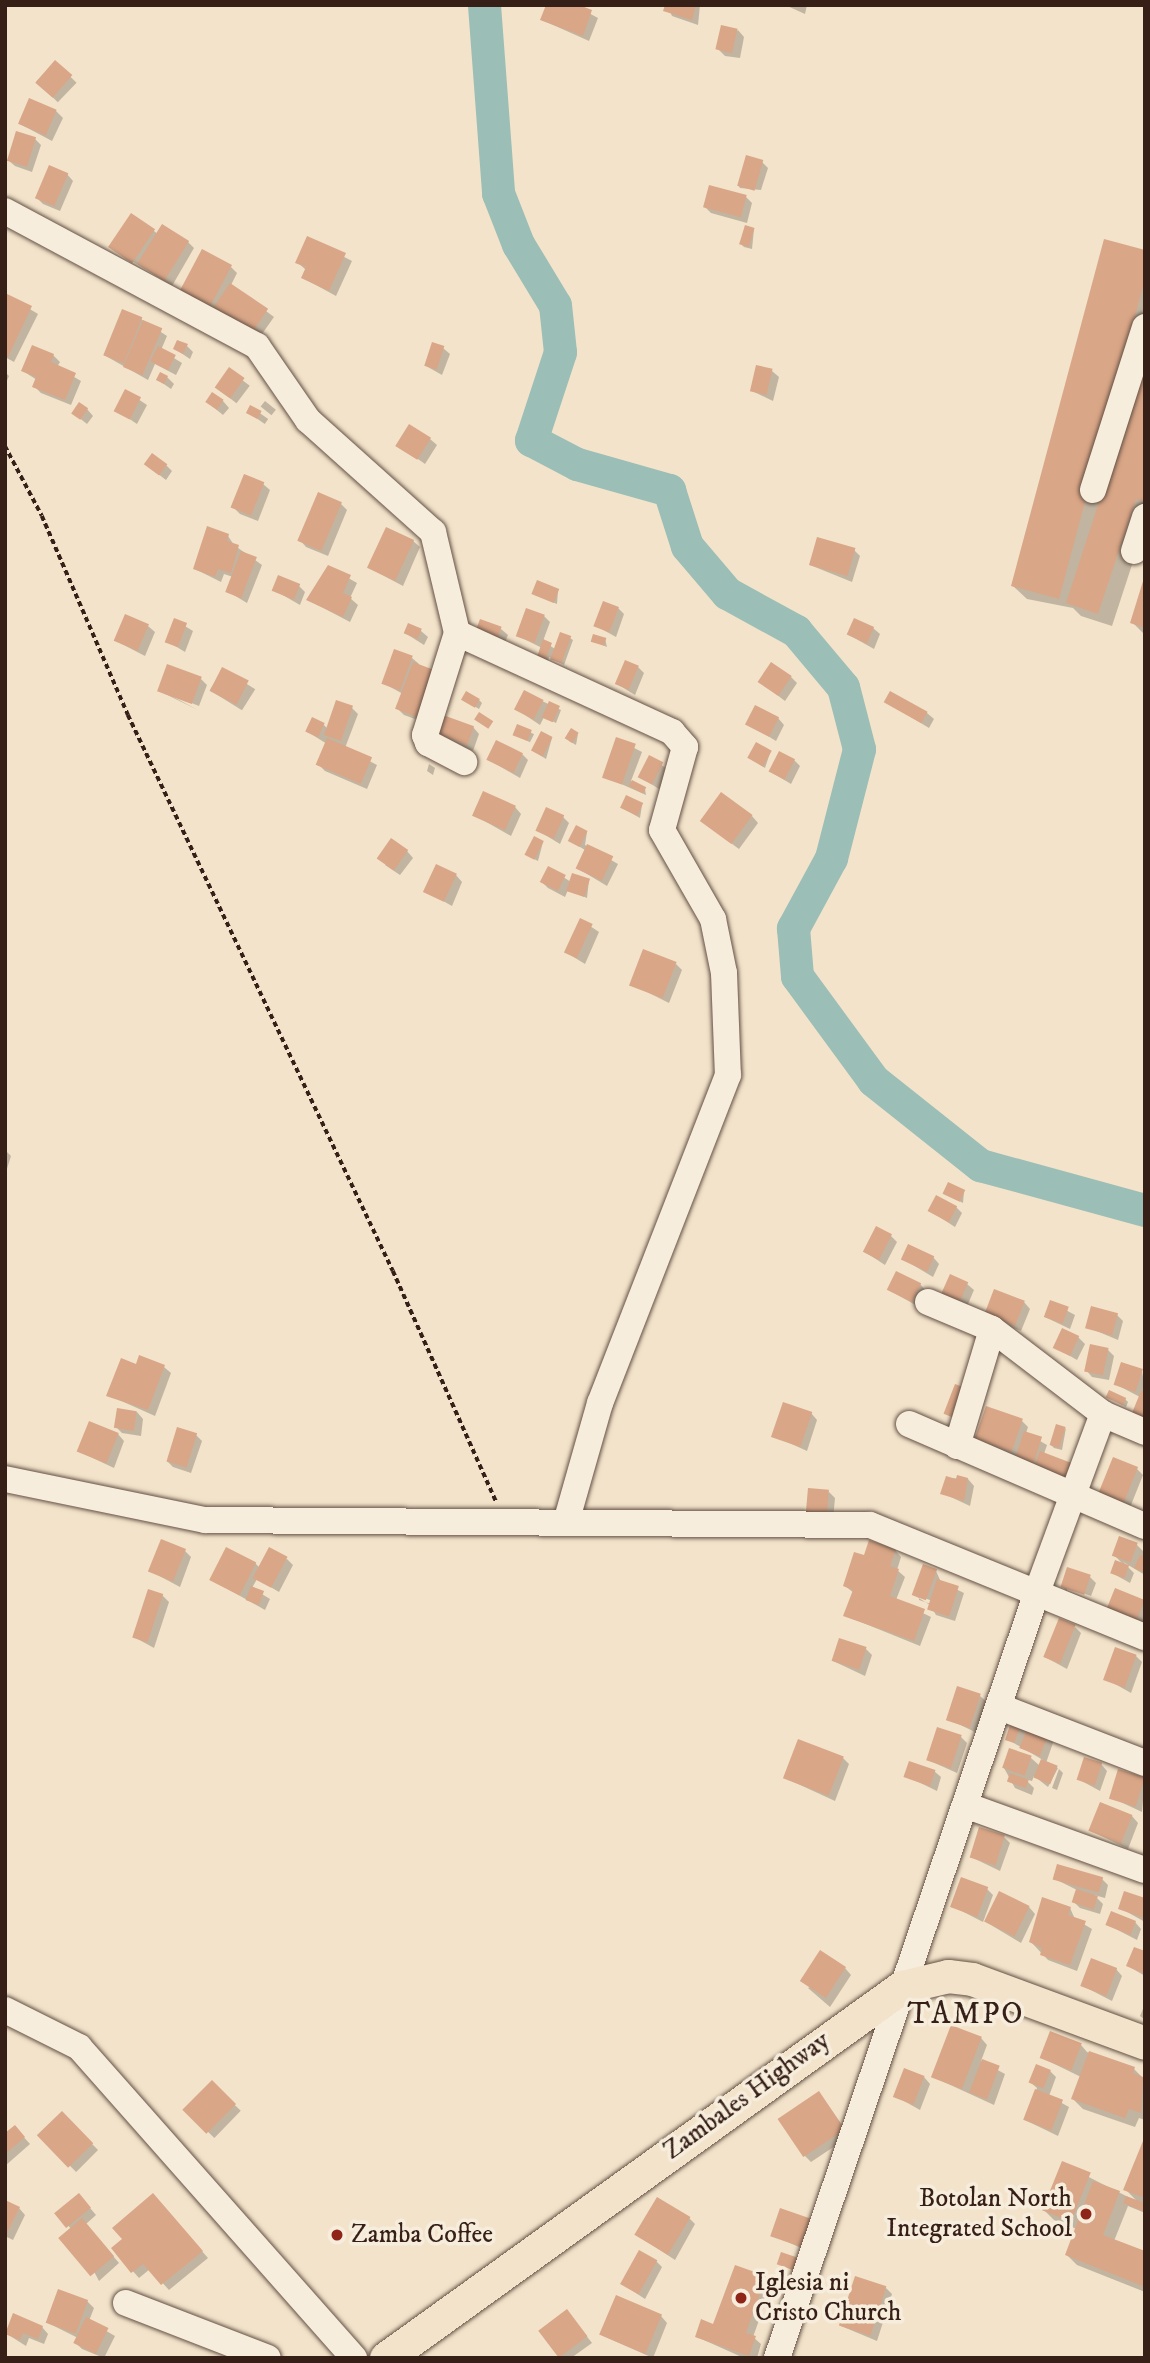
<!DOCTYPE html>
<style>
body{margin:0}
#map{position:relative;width:1150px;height:2363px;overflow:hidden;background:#f2e3ca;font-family:"IM FELL DW Pica",serif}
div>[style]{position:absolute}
.shadow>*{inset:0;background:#0003;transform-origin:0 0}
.river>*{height:33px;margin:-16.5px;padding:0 16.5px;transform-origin:16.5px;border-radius:16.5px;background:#9bbeb6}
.building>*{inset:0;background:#d9a687;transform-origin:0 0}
.path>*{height:3.5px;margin-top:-1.75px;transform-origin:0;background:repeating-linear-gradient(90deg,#351f17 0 5px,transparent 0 8.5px)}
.roads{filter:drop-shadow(0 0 2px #645044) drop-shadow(0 0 2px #645044)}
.minor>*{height:26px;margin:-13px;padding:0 13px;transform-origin:13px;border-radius:13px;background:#f7eddd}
.major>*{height:33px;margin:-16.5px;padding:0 16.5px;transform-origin:16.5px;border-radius:16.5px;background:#f2e3ca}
.dots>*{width:19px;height:19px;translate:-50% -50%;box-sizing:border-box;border:4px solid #f7eddd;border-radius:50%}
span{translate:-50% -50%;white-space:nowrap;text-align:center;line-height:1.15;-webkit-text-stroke:7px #f7eddd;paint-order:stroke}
.street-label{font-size:26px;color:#351f17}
.poi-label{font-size:26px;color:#351f17}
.right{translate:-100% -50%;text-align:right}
.left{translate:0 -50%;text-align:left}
.quarter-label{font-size:30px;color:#351f17;letter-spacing:2px}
.frame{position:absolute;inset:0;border:7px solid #351f17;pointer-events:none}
</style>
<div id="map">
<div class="shadow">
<div style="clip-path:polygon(574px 5px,598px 18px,589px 41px,542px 20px)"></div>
<div style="clip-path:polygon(667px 5px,700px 5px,698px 25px,672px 16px)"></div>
<div style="clip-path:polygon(785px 5px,807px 5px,805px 14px)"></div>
<div style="clip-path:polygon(738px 30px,744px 37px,740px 58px,725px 56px,718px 49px)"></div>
<div style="left:55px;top:62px;width:30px;height:27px;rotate:44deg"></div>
<div style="clip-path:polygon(56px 111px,63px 118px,52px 141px,20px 124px)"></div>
<div style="clip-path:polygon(35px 139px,41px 145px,32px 172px,15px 166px,8px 160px)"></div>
<div style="clip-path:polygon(762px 162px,768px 168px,761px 190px,740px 188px,738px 185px)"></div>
<div style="clip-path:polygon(67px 174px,73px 181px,60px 211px,43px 204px,37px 198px)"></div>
<div style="clip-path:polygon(746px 197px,752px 203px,747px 223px,711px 213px,705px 207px)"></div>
<div style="clip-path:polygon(132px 215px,158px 234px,188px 242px,194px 248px,172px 286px,110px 247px)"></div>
<div style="clip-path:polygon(754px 229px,752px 249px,744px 247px,741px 244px)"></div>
<div style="clip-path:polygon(308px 238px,352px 261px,336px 296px,303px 278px,306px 270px,297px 262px)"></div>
<div style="clip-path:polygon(1145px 251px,1145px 525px,1112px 626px,1081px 616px,1073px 608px,1027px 599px,1013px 586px)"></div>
<div style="clip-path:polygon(231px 267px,237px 273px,231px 285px,274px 317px,257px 341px,186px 300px)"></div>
<div style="clip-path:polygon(5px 294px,38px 314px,14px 362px,5px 357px)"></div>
<div style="clip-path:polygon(141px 319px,167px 336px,161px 350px,182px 363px,176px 375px,155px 364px,148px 380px,104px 355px)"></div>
<div style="clip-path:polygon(187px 346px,193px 352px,190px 359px,175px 349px)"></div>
<div style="clip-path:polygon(443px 348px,450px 354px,442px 375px,426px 366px)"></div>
<div style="clip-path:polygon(53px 355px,60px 362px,57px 367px,81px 381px,71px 405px,41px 393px,34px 386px,37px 380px,23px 371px)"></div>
<div style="left:229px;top:370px;width:26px;height:22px;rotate:37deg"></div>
<div style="clip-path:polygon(772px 371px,779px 377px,773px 401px,752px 391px)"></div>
<div style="clip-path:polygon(5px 372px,9px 376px,5px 385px)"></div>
<div style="clip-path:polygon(167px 377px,174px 384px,171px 389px,158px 380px)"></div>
<div style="clip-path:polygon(126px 391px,147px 405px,137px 424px,116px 410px)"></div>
<div style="clip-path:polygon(223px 401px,229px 408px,223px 415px,207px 402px)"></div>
<div style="left:265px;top:401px;width:14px;height:7px;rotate:39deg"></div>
<div style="left:251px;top:407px;width:21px;height:6px;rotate:35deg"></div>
<div style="clip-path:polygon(87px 409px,93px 416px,87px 424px,73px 413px)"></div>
<div style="clip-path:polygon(430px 439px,437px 445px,425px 464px,398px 445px)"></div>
<div style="clip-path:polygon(166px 465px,172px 471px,166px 480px,153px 470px)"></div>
<div style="clip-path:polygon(263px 484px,270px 490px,258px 521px,240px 514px,234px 508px)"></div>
<div style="clip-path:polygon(341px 504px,347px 510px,328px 556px,306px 547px,300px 540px)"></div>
<div style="clip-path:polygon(228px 536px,234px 545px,262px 565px,247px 603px,227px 591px,233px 577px,224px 574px,221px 582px,195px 569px)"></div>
<div style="clip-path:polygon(413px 541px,420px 547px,403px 586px,369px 568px)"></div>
<div style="clip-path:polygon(854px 550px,860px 556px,852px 582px,810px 565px)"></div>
<div style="clip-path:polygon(329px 567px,357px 583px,350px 598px,358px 605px,350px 622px,308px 600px)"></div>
<div style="clip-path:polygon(1145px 582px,1145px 635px,1132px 622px)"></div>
<div style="clip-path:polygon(299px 586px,305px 592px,300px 605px,274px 590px)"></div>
<div style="clip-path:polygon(558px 591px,557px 604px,533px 594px)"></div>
<div style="clip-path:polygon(618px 608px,624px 614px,616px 637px,596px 626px)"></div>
<div style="clip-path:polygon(544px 616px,550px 622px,543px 641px,555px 649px,570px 638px,573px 640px,564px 665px,549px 657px,548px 661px,541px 659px,542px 648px,518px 636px)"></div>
<div style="clip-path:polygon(175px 620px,193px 631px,185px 652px,167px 641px)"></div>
<div style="clip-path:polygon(148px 626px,155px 632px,145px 656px,116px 641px)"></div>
<div style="clip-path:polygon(873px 628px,880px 634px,874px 649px,849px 635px)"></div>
<div style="clip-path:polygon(501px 629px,508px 635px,502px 649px,482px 641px)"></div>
<div style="clip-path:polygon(421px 631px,428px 637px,424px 645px,405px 633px)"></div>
<div style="clip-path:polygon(605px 639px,607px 647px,593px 641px)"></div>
<div style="clip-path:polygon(412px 658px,419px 664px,426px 723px,404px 715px,398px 709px,403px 694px,383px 683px)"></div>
<div style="clip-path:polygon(638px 667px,644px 673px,635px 695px,617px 684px)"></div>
<div style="left:223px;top:669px;width:38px;height:25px;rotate:32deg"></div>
<div style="clip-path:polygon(791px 677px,797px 683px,785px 701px,760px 682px)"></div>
<div style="clip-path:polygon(201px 679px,207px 685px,199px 706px,164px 692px,198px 710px,159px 691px)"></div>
<div style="clip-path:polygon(464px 700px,479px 700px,482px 703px,479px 709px)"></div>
<div style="clip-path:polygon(542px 701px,561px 710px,556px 723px,544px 717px,540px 725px,516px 709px)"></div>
<div style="clip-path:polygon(886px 702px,927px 713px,934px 719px,929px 728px)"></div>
<div style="clip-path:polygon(352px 708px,358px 714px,345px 748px,377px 765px,367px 789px,325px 771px,318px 764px,327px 744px,308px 732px,324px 725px,327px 728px)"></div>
<div style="clip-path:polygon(778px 718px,784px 725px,776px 741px,748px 724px)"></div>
<div style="left:518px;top:726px;width:18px;height:9px;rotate:27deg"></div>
<div style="clip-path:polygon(473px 727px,479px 734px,473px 751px,438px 734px)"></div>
<div style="clip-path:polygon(578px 734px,576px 745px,569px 741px)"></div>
<div style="clip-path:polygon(552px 738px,546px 759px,533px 751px)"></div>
<div style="clip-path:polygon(617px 739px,642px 752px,631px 781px,645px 789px,646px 795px,603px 776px)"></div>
<div style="clip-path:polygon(770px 753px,765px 768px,752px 760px)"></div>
<div style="clip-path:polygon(522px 754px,528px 760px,520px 778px,489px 760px)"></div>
<div style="clip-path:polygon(649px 757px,669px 770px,659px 789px,640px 777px)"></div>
<div style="clip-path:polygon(794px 760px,800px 766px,791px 784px,771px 772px)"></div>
<div style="clip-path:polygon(429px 764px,435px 768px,433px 775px,427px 771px)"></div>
<div style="clip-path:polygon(642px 805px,640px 818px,622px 808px)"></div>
<div style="clip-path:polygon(515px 807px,521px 814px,511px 836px,474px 815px)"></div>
<div style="clip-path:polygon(752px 816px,758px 823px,739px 849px,709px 827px)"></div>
<div style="clip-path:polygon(563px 817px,569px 823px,560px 844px,537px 830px)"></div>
<div style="clip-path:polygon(587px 832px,585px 845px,618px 864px,607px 886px,577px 868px,585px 850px,570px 841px)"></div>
<div style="clip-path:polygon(543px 842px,538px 861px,530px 857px)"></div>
<div style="clip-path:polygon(407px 851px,413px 858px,400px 875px,385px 865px)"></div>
<div style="clip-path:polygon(549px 868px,571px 882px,589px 880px,587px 898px,568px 890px,565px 897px,548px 888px,542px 882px)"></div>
<div style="clip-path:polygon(456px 875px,462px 882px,452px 906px,425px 891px)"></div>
<div style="clip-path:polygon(581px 920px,599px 932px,585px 964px,567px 953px)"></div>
<div style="clip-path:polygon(676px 964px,682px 970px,669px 1003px,631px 984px)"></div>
<div style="clip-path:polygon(5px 1150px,11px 1156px,6px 1172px,5px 1172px)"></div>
<div style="clip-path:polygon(964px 1192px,963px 1203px,945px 1194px)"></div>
<div style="clip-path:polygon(956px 1207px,962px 1213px,955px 1227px,930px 1211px)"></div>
<div style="clip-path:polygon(891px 1236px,897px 1242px,885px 1265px,865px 1252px)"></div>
<div style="clip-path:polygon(933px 1257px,939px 1264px,933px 1277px,903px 1259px)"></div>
<div style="clip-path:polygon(920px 1284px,926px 1291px,919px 1307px,889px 1290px)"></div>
<div style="clip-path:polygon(967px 1284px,974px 1290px,965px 1311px,948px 1304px)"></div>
<div style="clip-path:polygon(1024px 1302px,1030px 1309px,1021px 1331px,993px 1320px)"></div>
<div style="clip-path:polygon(1051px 1302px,1075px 1315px,1070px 1329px,1045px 1317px)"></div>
<div style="clip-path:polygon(1117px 1315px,1123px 1321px,1118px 1340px,1087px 1327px)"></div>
<div style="clip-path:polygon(1078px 1337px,1085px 1344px,1077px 1360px,1056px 1348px)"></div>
<div style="clip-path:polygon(1108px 1350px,1114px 1356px,1109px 1380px,1092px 1377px,1086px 1370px)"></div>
<div style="clip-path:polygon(137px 1366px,164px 1367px,171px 1373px,155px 1416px,108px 1395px)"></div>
<div style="clip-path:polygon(1142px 1371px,1145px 1389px,1140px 1397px,1115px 1384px)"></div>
<div style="clip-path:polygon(1108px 1397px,1125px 1399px,1128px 1402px,1126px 1407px)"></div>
<div style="clip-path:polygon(137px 1412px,143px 1419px,141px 1436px,122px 1433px,116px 1427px)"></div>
<div style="clip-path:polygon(811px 1413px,817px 1420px,807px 1451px,774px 1436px)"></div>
<div style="clip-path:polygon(1022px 1421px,1028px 1427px,1026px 1433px,1047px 1445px,1044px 1454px,1075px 1493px,977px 1439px)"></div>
<div style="clip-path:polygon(1066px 1428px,1062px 1450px,1054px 1448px,1051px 1445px)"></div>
<div style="clip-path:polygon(118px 1434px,124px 1441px,114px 1468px,80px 1452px)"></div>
<div style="clip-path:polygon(196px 1435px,202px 1441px,191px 1473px,173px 1467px,167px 1461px)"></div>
<div style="clip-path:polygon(1137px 1469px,1143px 1475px,1129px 1510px,1100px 1495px)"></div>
<div style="clip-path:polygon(947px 1478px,968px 1479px,974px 1486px,970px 1506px,942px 1493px)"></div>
<div style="clip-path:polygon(829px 1492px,835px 1498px,833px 1520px,807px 1512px)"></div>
<div style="clip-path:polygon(1137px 1545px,1143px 1551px,1145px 1575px,1123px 1562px,1134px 1573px,1130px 1583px,1112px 1573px,1124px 1565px,1113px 1554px)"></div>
<div style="clip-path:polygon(895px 1550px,901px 1557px,897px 1570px,905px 1577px,896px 1600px,931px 1617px,920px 1646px,846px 1616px,854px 1593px,845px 1586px,865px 1558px)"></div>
<div style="clip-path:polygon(185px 1551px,191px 1557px,180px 1587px,150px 1571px)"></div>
<div style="clip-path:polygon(287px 1559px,293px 1565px,279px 1592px,257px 1579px,252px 1588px,270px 1599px,265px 1610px,212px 1580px,255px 1563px,260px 1568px)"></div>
<div style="clip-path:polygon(evenodd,936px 1571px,941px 1582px,964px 1593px,955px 1621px,936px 1615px,930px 1605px,914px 1595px,936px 1571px,919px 1596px,935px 1602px,934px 1605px,919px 1600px,919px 1596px)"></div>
<div style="clip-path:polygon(1090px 1577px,1096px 1583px,1091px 1596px,1067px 1587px,1067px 1591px,1090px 1600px,1068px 1593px,1062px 1586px)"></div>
<div style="clip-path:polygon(1116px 1590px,1145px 1601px,1145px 1624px,1109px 1607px)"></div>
<div style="clip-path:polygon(162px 1595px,169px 1602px,154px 1648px,134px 1637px)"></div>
<div style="clip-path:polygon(1075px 1627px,1081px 1633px,1067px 1669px,1045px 1657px)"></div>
<div style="clip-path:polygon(866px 1649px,872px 1655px,865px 1676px,833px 1661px)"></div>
<div style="clip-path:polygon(1136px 1656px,1142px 1662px,1131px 1693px,1106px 1679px)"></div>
<div style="clip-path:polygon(980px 1696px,987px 1702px,977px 1733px,948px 1719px)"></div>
<div style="clip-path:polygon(1013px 1722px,1054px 1740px,1046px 1763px,1058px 1768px,1048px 1787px,1034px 1776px,1032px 1781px,1025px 1779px,1034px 1788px,1032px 1795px,1015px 1788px,1004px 1768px,1031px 1758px,1040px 1766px,1043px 1760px,1007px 1739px)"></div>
<div style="clip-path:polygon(961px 1737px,967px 1743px,957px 1773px,928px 1760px)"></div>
<div style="clip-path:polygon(843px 1758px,849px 1764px,835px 1801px,785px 1778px)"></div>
<div style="clip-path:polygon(1101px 1764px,1107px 1771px,1100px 1791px,1078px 1779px)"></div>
<div style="clip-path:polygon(1059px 1769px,1063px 1773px,1057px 1790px,1052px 1788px)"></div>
<div style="clip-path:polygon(934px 1771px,941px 1777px,937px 1791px,906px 1776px)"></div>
<div style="clip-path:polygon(1119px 1771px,1145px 1779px,1142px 1812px,1110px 1797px)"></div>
<div style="clip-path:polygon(1132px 1816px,1138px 1823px,1128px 1849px,1091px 1831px)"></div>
<div style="clip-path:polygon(1004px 1837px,1010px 1843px,1000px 1871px,971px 1857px)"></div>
<div style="clip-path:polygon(1055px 1879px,1102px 1879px,1108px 1885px,1105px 1898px,1094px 1895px,1103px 1904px,1100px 1914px,1080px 1908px,1074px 1902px,1077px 1890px)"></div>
<div style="clip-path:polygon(987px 1889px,993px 1895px,983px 1922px,952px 1906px)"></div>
<div style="clip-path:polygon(1145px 1900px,1145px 1922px,1120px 1908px)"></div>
<div style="clip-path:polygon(1029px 1907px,1035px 1914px,1021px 1943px,986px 1922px)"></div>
<div style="clip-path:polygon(1070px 1908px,1075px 1919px,1092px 1929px,1077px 1971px,1048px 1960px,1031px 1942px)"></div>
<div style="clip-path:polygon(1135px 1922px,1141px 1929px,1137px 1940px,1108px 1925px)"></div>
<div style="clip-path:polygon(1145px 1953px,1145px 1976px,1128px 1966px)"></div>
<div style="clip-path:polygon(845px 1968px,851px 1975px,830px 2007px,808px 1988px)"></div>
<div style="clip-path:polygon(1116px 1969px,1122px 1976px,1112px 2001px,1083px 1986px)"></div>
<div style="clip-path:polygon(1145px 2004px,1145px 2020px,1140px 2016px)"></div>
<div style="clip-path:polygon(981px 2038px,987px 2045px,981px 2061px,1005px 2074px,994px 2105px,933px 2077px)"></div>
<div style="clip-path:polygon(1081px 2045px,1087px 2052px,1134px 2069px,1144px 2079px,1145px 2120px,1139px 2118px,1135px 2127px,1083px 2109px,1073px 2099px,1081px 2077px,1042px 2058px)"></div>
<div style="clip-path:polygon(1050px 2071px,1056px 2077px,1049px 2096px,1069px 2107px,1058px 2136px,1025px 2120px,1037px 2088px,1030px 2082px)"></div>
<div style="clip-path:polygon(924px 2077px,930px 2084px,920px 2110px,895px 2096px)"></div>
<div style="left:212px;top:2083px;width:40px;height:38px;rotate:44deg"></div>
<div style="clip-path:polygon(819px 2093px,850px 2136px,811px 2162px,805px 2156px)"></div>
<div style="left:62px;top:2114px;width:51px;height:31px;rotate:45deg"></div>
<div style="clip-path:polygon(21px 2134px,30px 2144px,5px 2166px,5px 2136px)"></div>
<div style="clip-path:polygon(1145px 2140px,1145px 2213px,1128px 2206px,1114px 2241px,1145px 2252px,1145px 2292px,1077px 2265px,1067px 2255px,1077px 2229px,1054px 2220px,1044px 2210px,1063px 2164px,1138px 2202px,1125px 2189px)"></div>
<div style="clip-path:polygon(85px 2202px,96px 2215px,86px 2224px,119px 2263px,99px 2281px,72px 2230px,58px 2214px)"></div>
<div style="clip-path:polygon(159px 2202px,208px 2258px,169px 2290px,150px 2269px,139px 2278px,113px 2249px)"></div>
<div style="clip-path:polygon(19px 2208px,25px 2215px,13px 2240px,5px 2236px)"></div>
<div style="clip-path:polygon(689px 2218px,695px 2224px,675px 2260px,637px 2235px)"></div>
<div style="clip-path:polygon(819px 2223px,817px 2255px,772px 2235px)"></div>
<div style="clip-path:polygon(656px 2261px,662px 2267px,645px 2299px,622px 2284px)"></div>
<div style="clip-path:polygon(800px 2261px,803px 2276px,779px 2263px)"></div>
<div style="clip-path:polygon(736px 2267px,772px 2284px,753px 2337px,761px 2344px,757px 2358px,744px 2358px,697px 2337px,715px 2326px)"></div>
<div style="clip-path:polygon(886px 2288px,892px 2294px,877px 2341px,841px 2326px)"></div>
<div style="clip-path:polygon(87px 2301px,94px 2308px,89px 2321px,115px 2336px,104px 2358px,82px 2349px,76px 2343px,78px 2338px,48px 2323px)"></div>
<div style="clip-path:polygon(567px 2311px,592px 2343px,571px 2358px,561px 2358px)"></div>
<div style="clip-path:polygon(661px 2316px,667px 2323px,653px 2358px,601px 2335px)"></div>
<div style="clip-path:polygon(42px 2327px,48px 2334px,44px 2344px,29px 2338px,26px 2346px,7px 2334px)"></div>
</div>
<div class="river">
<div style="left:484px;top:5px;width:189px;rotate:85.7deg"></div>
<div style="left:498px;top:193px;width:55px;rotate:68.6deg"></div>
<div style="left:518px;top:244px;width:71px;rotate:58.8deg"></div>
<div style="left:555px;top:305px;width:47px;rotate:83.9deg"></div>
<div style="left:560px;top:352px;width:93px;rotate:108.2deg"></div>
<div style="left:531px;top:440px;width:52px;rotate:27.6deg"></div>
<div style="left:577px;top:464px;width:96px;rotate:15.8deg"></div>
<div style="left:669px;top:490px;width:59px;rotate:72.2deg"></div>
<div style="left:687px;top:546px;width:62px;rotate:49.6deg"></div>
<div style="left:727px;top:593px;width:79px;rotate:28.8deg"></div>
<div style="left:796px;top:631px;width:73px;rotate:50deg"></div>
<div style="left:843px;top:687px;width:64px;rotate:75.5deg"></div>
<div style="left:859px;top:749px;width:113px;rotate:104.4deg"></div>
<div style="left:831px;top:858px;width:80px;rotate:118.5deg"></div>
<div style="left:793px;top:928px;width:48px;rotate:85.2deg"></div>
<div style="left:797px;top:976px;width:129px;rotate:53.8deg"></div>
<div style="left:873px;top:1080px;width:137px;rotate:38.5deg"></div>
<div style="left:980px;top:1165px;width:171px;rotate:15.3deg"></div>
</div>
<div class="building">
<div style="clip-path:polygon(546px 5px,579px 5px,592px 10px,583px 36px,540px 20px)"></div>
<div style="clip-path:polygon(665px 5px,696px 5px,692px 20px,663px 11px)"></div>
<div style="left:721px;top:25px;width:17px;height:25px;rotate:13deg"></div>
<div style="left:55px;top:60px;width:23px;height:30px;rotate:41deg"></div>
<div style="left:29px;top:98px;width:30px;height:28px;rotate:23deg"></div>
<div style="left:16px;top:131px;width:21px;height:31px;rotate:17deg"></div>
<div style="left:746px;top:155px;width:18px;height:32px;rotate:16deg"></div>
<div style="left:49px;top:165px;width:21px;height:36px;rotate:23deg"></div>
<div style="left:709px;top:185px;width:39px;height:23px;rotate:15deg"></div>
<div style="left:131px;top:213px;width:29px;height:41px;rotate:34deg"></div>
<div style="left:162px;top:224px;width:32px;height:47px;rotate:32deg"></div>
<div style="left:745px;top:225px;width:10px;height:20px;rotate:17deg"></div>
<div style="clip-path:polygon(307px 236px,346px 253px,329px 291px,301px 278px,306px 267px,295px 263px)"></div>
<div style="clip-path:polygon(1104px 239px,1145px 250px,1145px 279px,1059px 599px,1011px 586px)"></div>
<div style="left:202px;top:249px;width:34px;height:51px;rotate:28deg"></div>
<div style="left:230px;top:283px;width:46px;height:32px;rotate:34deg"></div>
<div style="clip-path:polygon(5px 293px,32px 306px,8px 357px,5px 356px)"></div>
<div style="left:122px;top:309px;width:22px;height:50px;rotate:22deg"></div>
<div style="left:143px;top:320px;width:21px;height:51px;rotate:23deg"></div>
<div style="clip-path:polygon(177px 340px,188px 344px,183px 354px,173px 349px)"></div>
<div style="left:432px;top:342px;width:13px;height:25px;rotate:18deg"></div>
<div style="clip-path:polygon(32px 345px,54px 354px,51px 362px,76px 373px,65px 400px,32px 387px,36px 377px,21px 371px)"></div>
<div style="left:158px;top:346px;width:20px;height:17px;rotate:27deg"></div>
<div style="clip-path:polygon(1145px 361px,1145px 502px,1136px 499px,1098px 614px,1066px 603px)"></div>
<div style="left:756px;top:365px;width:17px;height:27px;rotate:13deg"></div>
<div style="left:229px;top:367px;width:19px;height:25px;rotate:35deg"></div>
<div style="left:160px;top:372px;width:9px;height:9px;rotate:27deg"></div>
<div style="left:125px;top:389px;width:18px;height:25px;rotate:27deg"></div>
<div style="left:212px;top:392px;width:14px;height:12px;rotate:34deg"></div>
<div style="left:79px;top:402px;width:11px;height:14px;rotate:34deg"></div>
<div style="left:250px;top:405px;width:13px;height:9px;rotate:27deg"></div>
<div style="left:409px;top:424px;width:26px;height:26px;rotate:32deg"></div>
<div style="left:152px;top:453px;width:19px;height:14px;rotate:36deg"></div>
<div style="left:244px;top:474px;width:22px;height:36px;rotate:22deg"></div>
<div style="left:318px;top:492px;width:26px;height:53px;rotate:23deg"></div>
<div style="clip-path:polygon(207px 526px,229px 534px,227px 541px,239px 545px,231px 573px,218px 569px,215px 577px,193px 569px)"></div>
<div style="left:386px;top:527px;width:31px;height:45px;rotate:25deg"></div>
<div style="left:817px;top:537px;width:40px;height:29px;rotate:16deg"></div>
<div style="left:241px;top:551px;width:17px;height:44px;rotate:21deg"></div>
<div style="clip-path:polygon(328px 565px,351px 575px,343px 593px,352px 597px,343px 617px,306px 600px)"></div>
<div style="left:278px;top:575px;width:24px;height:17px;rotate:22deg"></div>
<div style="clip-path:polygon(1144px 578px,1145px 578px,1145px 628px,1130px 623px)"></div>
<div style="left:537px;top:580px;width:24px;height:15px;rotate:22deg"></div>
<div style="left:603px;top:601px;width:17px;height:27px;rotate:21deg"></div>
<div style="left:526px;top:608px;width:20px;height:30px;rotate:20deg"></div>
<div style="left:125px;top:614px;width:26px;height:29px;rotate:23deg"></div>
<div style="left:174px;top:618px;width:14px;height:26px;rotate:21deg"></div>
<div style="left:854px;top:618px;width:22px;height:18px;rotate:24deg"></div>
<div style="left:480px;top:619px;width:23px;height:17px;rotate:20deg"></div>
<div style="left:408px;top:623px;width:15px;height:11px;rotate:23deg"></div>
<div style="left:560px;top:632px;width:12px;height:29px;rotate:20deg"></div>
<div style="left:593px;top:634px;width:14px;height:8px;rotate:17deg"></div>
<div style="clip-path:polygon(543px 639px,552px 643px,545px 660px,537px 657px)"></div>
<div style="left:394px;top:649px;width:20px;height:37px;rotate:20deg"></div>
<div style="left:625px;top:660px;width:15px;height:26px;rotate:23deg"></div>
<div style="left:413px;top:662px;width:26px;height:50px;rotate:21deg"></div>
<div style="left:771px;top:662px;width:25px;height:24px;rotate:34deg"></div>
<div style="left:167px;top:664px;width:37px;height:29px;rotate:20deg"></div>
<div style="left:222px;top:667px;width:30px;height:27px;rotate:27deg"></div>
<div style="left:524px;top:690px;width:22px;height:22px;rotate:27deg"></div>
<div style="left:466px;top:691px;width:16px;height:10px;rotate:30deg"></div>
<div style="left:890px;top:691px;width:43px;height:13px;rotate:29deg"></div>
<div style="left:336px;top:700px;width:18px;height:37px;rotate:19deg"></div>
<div style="left:549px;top:701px;width:12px;height:18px;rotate:24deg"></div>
<div style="left:755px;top:705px;width:27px;height:22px;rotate:27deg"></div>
<div style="left:479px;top:712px;width:17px;height:9px;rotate:33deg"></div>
<div style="left:443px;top:715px;width:33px;height:20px;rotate:20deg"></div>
<div style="left:312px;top:717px;width:14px;height:16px;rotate:25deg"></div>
<div style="left:517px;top:724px;width:16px;height:12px;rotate:22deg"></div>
<div style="left:571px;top:728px;width:9px;height:12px;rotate:32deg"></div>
<div style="left:541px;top:731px;width:13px;height:22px;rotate:27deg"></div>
<div style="left:616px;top:737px;width:21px;height:43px;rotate:19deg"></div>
<div style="left:327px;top:738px;width:49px;height:29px;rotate:23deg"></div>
<div style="left:496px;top:740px;width:30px;height:22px;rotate:26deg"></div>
<div style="left:756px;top:742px;width:18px;height:18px;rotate:29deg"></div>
<div style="left:779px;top:751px;width:18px;height:23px;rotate:27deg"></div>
<div style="left:649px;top:755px;width:16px;height:25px;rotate:27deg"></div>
<div style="left:632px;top:780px;width:16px;height:7px;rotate:27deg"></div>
<div style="left:483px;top:791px;width:36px;height:27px;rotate:24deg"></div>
<div style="left:721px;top:792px;width:39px;height:36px;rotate:36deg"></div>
<div style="left:626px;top:795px;width:19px;height:14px;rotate:25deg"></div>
<div style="left:546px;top:807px;width:20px;height:26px;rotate:24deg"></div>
<div style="left:576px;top:825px;width:13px;height:18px;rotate:27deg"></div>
<div style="left:534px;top:836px;width:11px;height:21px;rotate:27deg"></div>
<div style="left:391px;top:838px;width:21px;height:25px;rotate:35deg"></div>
<div style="left:587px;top:844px;width:29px;height:27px;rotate:25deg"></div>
<div style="left:436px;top:864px;width:23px;height:31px;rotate:25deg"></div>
<div style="left:548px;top:866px;width:20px;height:18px;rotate:27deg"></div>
<div style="left:572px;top:873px;width:19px;height:19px;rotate:18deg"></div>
<div style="left:580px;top:918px;width:14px;height:38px;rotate:25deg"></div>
<div style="left:643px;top:949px;width:36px;height:39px;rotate:21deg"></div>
<div style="left:948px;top:1182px;width:19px;height:13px;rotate:25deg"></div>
<div style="left:936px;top:1195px;width:24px;height:18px;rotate:28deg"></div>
<div style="left:876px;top:1226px;width:18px;height:29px;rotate:27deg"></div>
<div style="left:908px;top:1244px;width:29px;height:17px;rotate:25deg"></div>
<div style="left:896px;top:1271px;width:28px;height:21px;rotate:26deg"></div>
<div style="left:950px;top:1274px;width:20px;height:26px;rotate:24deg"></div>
<div style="left:994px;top:1289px;width:33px;height:27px;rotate:21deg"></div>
<div style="left:1050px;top:1300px;width:20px;height:18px;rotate:20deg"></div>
<div style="left:1091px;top:1306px;width:28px;height:23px;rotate:15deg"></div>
<div style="left:1062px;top:1328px;width:19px;height:22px;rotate:25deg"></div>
<div style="left:1090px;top:1344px;width:19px;height:28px;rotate:12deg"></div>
<div style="clip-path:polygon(139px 1355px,165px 1365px,148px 1410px,106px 1396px,121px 1358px,136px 1364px)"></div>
<div style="left:1121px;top:1362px;width:23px;height:24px;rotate:18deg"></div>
<div style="left:955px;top:1384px;width:17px;height:32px;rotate:21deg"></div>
<div style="left:1109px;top:1390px;width:19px;height:8px;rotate:25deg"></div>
<div style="clip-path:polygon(1141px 1391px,1145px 1392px,1145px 1418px,1132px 1413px)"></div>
<div style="left:783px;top:1402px;width:31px;height:37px;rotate:19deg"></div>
<div style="left:986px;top:1406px;width:39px;height:35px;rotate:19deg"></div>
<div style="left:117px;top:1408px;width:20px;height:20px;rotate:9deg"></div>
<div style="left:89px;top:1421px;width:32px;height:33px;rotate:22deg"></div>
<div style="left:1056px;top:1424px;width:10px;height:22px;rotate:17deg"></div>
<div style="left:177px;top:1427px;width:21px;height:36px;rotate:17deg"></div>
<div style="left:1024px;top:1431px;width:19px;height:34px;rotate:18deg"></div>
<div style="left:1040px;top:1451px;width:40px;height:25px;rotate:21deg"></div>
<div style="left:1113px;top:1457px;width:27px;height:41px;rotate:22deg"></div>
<div style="clip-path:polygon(957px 1475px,968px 1478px,964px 1501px,940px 1494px,946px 1476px,956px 1479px)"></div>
<div style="left:808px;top:1488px;width:21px;height:24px;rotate:5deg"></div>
<div style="left:1119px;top:1536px;width:20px;height:21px;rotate:20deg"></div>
<div style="left:161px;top:1539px;width:27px;height:35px;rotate:22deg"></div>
<div style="clip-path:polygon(869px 1540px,896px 1549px,890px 1566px,899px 1569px,890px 1596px,925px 1609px,914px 1641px,843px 1616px,853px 1590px,843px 1586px,854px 1552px,864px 1555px)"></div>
<div style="left:226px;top:1547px;width:34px;height:37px;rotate:27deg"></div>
<div style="left:269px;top:1547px;width:21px;height:35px;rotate:28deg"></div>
<div style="clip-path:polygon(1140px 1555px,1145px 1557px,1145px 1573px,1134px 1568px)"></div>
<div style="left:1115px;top:1560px;width:15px;height:14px;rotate:20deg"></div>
<div style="left:923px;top:1564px;width:15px;height:33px;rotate:20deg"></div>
<div style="left:1067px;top:1567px;width:25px;height:21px;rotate:18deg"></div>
<div style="left:937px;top:1579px;width:23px;height:32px;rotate:18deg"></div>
<div style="left:251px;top:1586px;width:14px;height:15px;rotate:21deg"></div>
<div style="left:1115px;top:1588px;width:32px;height:21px;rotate:22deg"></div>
<div style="left:148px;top:1589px;width:16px;height:51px;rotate:18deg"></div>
<div style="left:1059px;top:1618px;width:18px;height:42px;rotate:22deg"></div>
<div style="left:839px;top:1638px;width:29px;height:24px;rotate:18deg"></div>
<div style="left:1115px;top:1647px;width:23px;height:35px;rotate:20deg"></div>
<div style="left:957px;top:1686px;width:25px;height:36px;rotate:18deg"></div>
<div style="clip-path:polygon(1012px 1719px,1022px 1723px,1014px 1743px,1005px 1740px)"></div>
<div style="left:1029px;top:1724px;width:22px;height:26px;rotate:22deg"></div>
<div style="left:937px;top:1727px;width:26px;height:35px;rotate:18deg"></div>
<div style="left:798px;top:1739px;width:49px;height:42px;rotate:21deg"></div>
<div style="left:1009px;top:1748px;width:24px;height:21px;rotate:19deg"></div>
<div style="left:1084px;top:1757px;width:19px;height:24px;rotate:18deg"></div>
<div style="left:1041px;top:1759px;width:18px;height:20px;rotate:22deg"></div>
<div style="left:909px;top:1761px;width:28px;height:17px;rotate:19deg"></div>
<div style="left:1118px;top:1769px;width:28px;height:31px;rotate:17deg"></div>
<div style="left:1010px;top:1773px;width:20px;height:9px;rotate:20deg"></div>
<div style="left:1100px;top:1802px;width:35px;height:31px;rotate:22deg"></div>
<div style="left:979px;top:1827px;width:27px;height:32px;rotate:17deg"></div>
<div style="left:1057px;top:1864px;width:48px;height:16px;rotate:16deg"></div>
<div style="left:961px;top:1877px;width:29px;height:32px;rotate:20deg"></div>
<div style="left:1076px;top:1889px;width:23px;height:14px;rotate:18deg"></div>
<div style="left:999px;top:1891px;width:34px;height:34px;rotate:26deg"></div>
<div style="clip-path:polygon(1124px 1891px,1145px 1898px,1144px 1918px,1118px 1909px)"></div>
<div style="clip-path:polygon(1042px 1897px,1071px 1907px,1068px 1915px,1086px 1921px,1070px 1965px,1040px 1955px,1042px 1948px,1029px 1942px)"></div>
<div style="left:1111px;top:1911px;width:27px;height:15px;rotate:22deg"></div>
<div style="clip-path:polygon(1134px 1947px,1145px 1951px,1145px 1974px,1126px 1966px)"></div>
<div style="left:820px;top:1950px;width:31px;height:37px;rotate:33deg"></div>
<div style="left:1091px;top:1958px;width:28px;height:30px;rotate:21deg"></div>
<div style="left:951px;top:2025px;width:33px;height:56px;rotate:21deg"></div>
<div style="left:1050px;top:2031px;width:34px;height:29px;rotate:21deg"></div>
<div style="clip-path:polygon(1089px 2051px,1135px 2067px,1133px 2073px,1143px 2077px,1141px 2113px,1129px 2109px,1125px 2118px,1071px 2099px)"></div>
<div style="left:982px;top:2059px;width:19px;height:36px;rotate:21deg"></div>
<div style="left:1036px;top:2064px;width:16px;height:20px;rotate:22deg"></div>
<div style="left:904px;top:2068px;width:22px;height:31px;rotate:21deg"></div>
<div style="left:212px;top:2080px;width:34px;height:42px;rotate:45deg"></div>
<div style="left:1035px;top:2089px;width:30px;height:33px;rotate:21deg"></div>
<div style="left:819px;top:2091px;width:46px;height:50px;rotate:56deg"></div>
<div style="left:62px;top:2111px;width:45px;height:35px;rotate:46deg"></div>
<div style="clip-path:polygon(15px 2125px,25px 2137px,5px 2154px,5px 2133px)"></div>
<div style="clip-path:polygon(1145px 2136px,1145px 2198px,1123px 2190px)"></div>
<div style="left:1062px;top:2161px;width:31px;height:53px;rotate:22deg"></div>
<div style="clip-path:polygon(1093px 2181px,1120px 2191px,1103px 2235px,1145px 2251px,1145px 2287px,1065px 2255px)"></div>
<div style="left:79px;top:2193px;width:19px;height:32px;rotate:51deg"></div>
<div style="clip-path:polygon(153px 2193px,203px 2251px,161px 2285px,143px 2264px,131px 2273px,111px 2248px,122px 2239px,112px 2228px)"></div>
<div style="clip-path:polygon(1126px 2196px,1145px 2203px,1145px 2212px,1123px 2203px)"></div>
<div style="left:657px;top:2197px;width:39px;height:44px;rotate:31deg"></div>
<div style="clip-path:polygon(5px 2200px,20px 2207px,5px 2237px)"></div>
<div style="left:780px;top:2208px;width:42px;height:30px;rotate:19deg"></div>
<div style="left:82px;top:2218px;width:50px;height:31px;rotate:50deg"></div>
<div style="left:639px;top:2250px;width:21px;height:39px;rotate:29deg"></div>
<div style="left:781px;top:2252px;width:21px;height:13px;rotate:19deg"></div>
<div style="clip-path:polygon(735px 2265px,766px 2276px,746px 2333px,756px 2336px,749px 2356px,695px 2337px,701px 2319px,713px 2324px)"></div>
<div style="left:855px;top:2276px;width:33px;height:52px;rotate:18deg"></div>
<div style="left:58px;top:2289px;width:32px;height:36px;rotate:20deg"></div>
<div style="left:616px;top:2295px;width:50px;height:43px;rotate:23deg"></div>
<div style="left:567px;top:2309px;width:34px;height:36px;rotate:53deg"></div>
<div style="clip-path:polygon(13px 2313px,43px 2326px,38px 2339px,23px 2333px,20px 2340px,5px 2334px)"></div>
<div style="left:86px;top:2317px;width:25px;height:29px;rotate:26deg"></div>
</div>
<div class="path">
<div style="left:5px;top:446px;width:79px;rotate:62.1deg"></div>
<div style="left:42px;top:516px;width:217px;rotate:66.6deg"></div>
<div style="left:128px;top:715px;width:616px;rotate:64.52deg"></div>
<div style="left:393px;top:1271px;width:252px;rotate:65.9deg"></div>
</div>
<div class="roads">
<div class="minor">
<div style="left:5px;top:211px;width:286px;rotate:28.2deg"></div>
<div style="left:257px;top:346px;width:90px;rotate:55.4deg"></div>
<div style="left:308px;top:420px;width:168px;rotate:41.9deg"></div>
<div style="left:433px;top:532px;width:104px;rotate:76.6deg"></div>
<div style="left:457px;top:633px;width:237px;rotate:24.7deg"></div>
<div style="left:672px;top:732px;width:20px;rotate:49deg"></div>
<div style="left:685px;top:747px;width:86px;rotate:105.5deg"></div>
<div style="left:662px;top:830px;width:103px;rotate:60.2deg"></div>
<div style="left:713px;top:919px;width:55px;rotate:78.5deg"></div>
<div style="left:724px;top:973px;width:102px;rotate:87.8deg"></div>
<div style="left:728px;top:1075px;width:352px;rotate:111.3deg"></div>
<div style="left:600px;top:1403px;width:124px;rotate:105.9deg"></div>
<div style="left:1093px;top:490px;width:171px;rotate:-72.3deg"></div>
<div style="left:1134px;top:551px;width:36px;rotate:-72deg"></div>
<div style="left:457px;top:633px;width:107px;rotate:107.4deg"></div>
<div style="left:425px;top:735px;width:9px;rotate:69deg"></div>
<div style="left:428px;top:743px;width:41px;rotate:27.8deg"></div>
<div style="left:928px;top:1302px;width:69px;rotate:22.9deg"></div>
<div style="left:992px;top:1329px;width:140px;rotate:37.4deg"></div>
<div style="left:1103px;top:1414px;width:46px;rotate:23.2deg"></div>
<div style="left:909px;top:1424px;width:257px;rotate:23.4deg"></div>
<div style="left:957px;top:1446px;width:122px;rotate:-73.3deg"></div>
<div style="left:5px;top:1479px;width:204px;rotate:11.6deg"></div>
<div style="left:205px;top:1520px;width:665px;rotate:0.43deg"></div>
<div style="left:870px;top:1525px;width:297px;rotate:22.2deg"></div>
<div style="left:1000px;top:1707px;width:155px;rotate:21.1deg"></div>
<div style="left:965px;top:1805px;width:191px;rotate:19.9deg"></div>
<div style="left:5px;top:2010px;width:83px;rotate:26.6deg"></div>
<div style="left:79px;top:2047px;width:415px;rotate:48.5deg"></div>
<div style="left:126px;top:2303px;width:152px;rotate:21.2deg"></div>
<div style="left:777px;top:2358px;width:809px;rotate:-71.25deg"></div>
<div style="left:1037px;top:1592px;width:190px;rotate:-69.7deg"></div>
</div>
<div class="major">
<div style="left:386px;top:2358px;width:636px;rotate:-35.72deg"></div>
<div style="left:902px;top:1987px;width:47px;rotate:-13.4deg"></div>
<div style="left:948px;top:1976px;width:24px;rotate:7deg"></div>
<div style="left:972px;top:1979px;width:184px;rotate:20.3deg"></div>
</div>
</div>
<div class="dots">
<div style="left:1086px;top:2214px;background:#8f2418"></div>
<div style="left:337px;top:2235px;background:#8f2418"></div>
<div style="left:741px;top:2298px;background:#8f2418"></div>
</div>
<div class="street-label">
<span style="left:747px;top:2096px;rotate:-36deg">Zambales Highway</span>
</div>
<div class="poi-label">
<span class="right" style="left:1072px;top:2214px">Botolan North<br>Integrated School</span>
<span class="left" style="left:351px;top:2235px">Zamba Coffee</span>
<span class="left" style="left:755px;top:2298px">Iglesia ni<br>Cristo Church</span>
</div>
<div class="quarter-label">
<span style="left:966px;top:2015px">TAMPO</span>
</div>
<div class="frame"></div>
</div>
